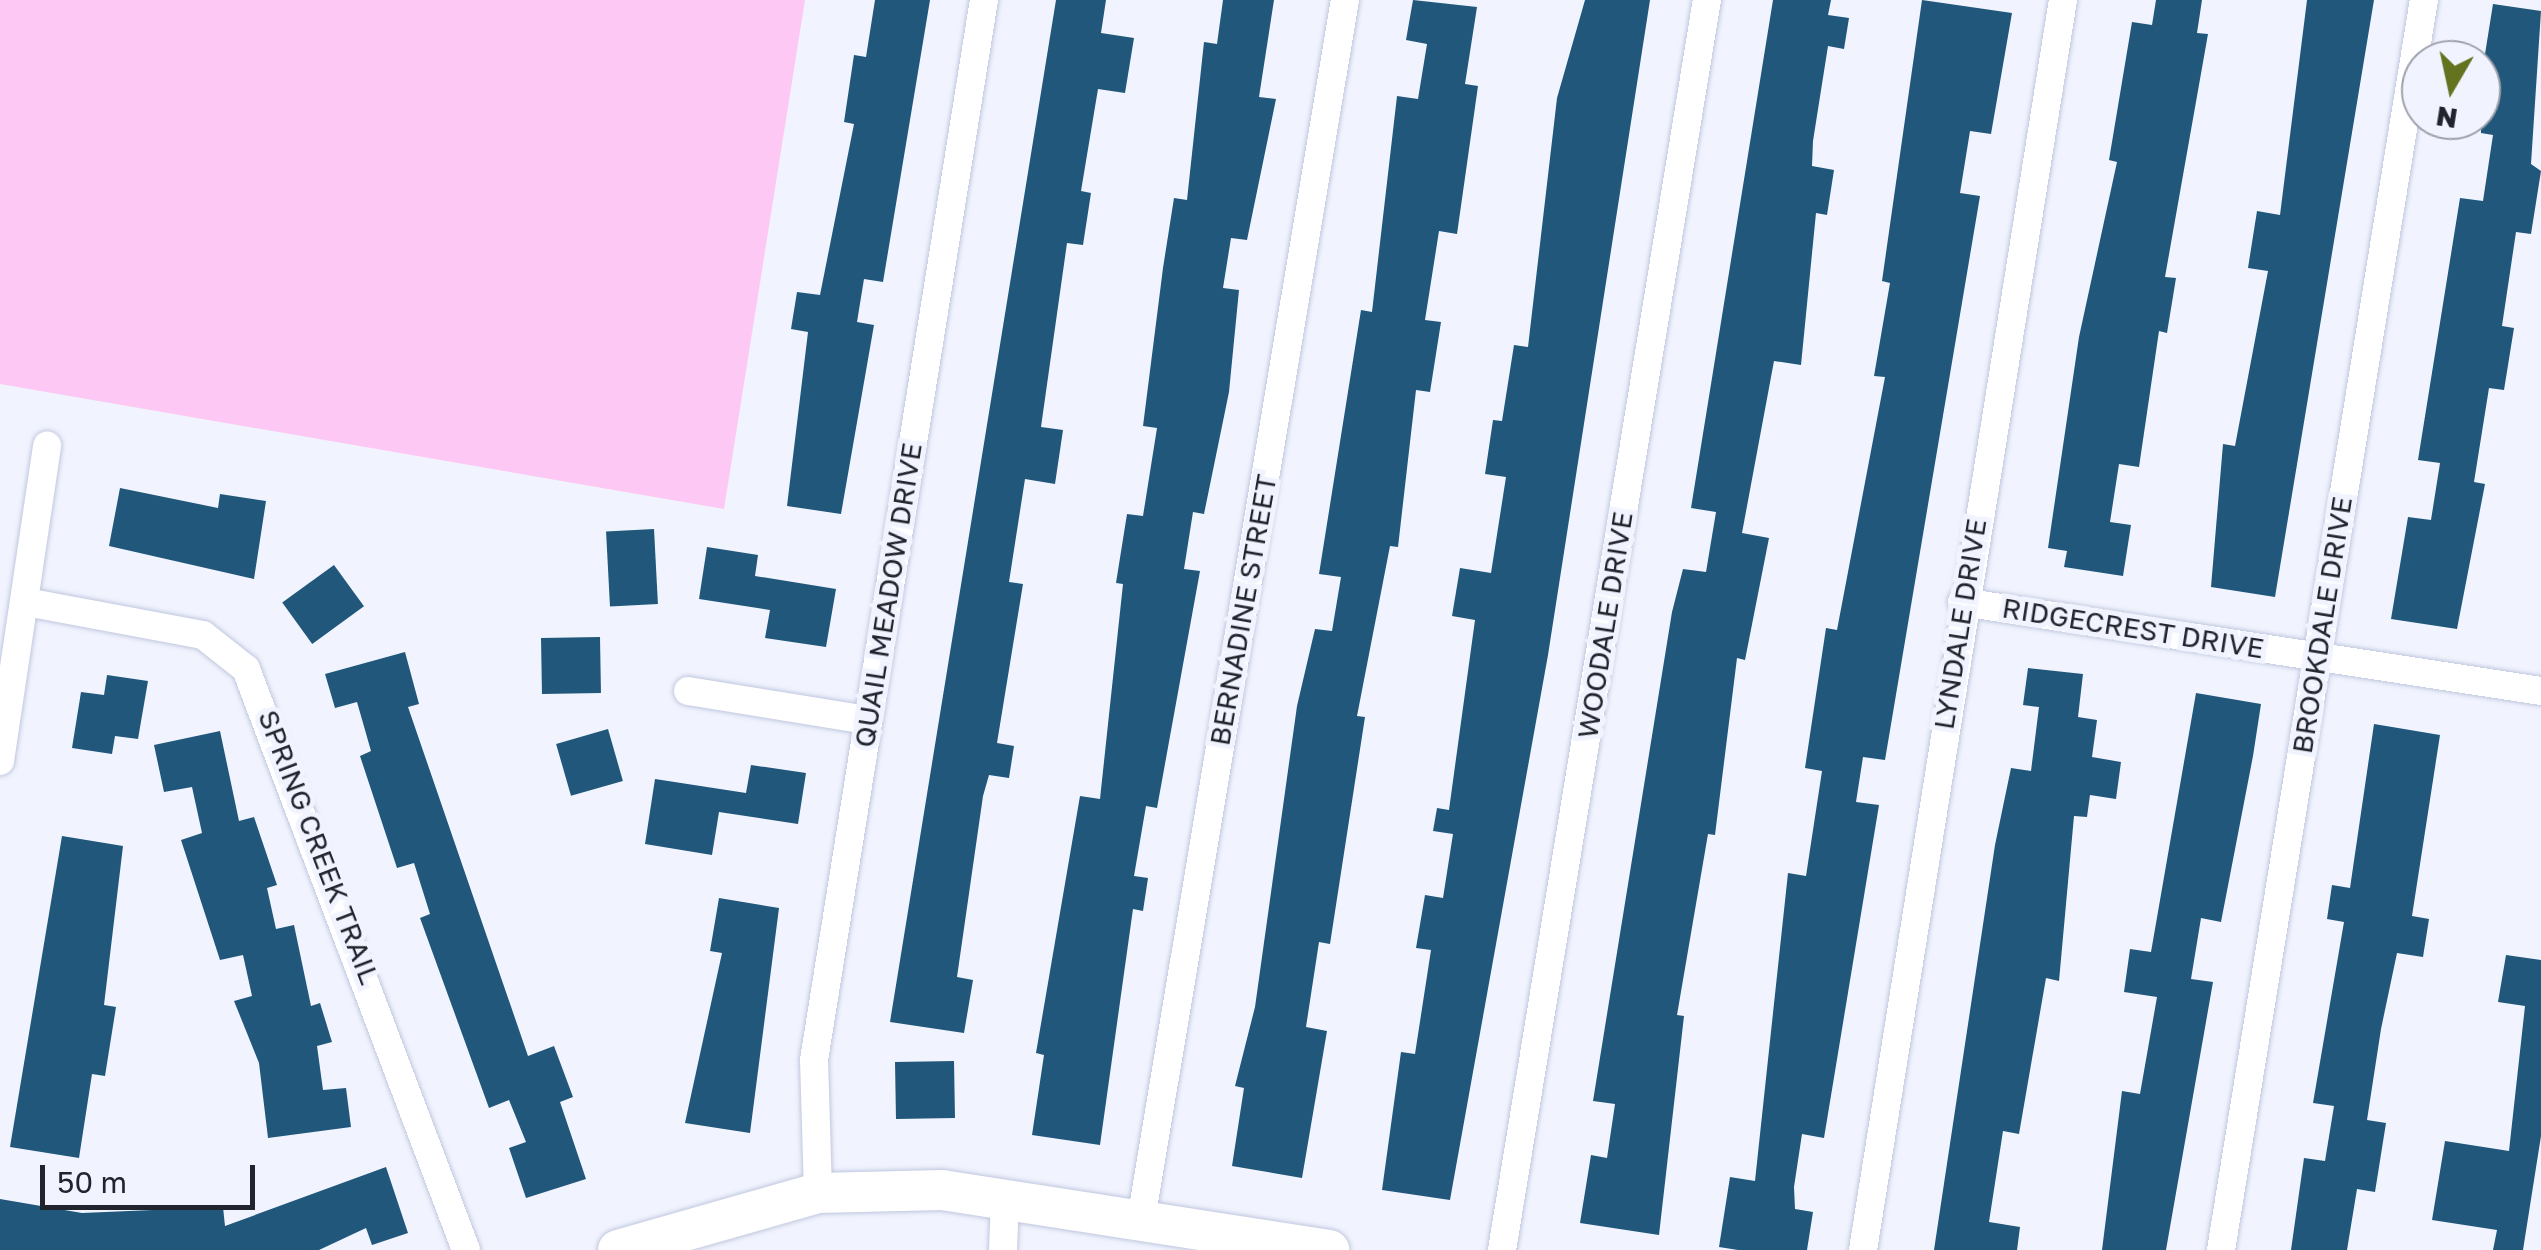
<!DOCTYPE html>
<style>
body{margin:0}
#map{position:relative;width:2541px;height:1250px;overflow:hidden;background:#f1f4fe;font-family:"Golos Text",sans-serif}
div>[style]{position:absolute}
.green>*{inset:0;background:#fdc8f3}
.building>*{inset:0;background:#20577b;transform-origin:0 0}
.roads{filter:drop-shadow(0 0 2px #c0c7df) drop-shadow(0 0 2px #c0c7df)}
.minor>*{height:28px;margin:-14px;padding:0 14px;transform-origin:14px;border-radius:14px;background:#fff}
.secondary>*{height:40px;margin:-20px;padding:0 20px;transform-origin:20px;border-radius:20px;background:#fff}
span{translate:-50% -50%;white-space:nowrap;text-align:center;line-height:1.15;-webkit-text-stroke:10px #f1f4fe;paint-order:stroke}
.street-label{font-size:28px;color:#22242d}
.north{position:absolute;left:2401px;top:40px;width:100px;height:100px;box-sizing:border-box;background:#f1f4fe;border:2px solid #9ea1aa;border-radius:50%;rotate:189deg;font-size:28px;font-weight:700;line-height:40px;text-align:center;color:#22242d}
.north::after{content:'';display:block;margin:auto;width:35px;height:45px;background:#64731f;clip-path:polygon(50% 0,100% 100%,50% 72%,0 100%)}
.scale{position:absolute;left:40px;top:1165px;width:215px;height:45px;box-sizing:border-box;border:5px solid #22242d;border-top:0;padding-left:12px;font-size:30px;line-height:35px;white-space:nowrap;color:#22242d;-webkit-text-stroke:8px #f1f4fe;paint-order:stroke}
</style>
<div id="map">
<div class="green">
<div style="clip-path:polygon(0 0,805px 0,724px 509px,0 384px)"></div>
</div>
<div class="building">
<div style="clip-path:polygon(875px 0,930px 0,883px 282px,864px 279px,857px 322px,874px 325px,841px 514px,787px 506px,808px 332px,791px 329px,797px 292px,820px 295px,854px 124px,844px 122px,854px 55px,866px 57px)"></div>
<div style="clip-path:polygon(1056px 0,1106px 0,1101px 33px,1134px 38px,1125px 93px,1098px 89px,1081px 191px,1091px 193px,1083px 245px,1067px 243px,1041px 427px,1063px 430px,1055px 484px,1025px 479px,1009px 582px,1023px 584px,997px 743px,1014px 746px,1009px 778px,989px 775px,983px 796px,957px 977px,973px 980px,964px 1033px,890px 1022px)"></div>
<div style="clip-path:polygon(1223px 0,1274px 0,1259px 97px,1276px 99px,1247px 240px,1231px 238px,1223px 288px,1239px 290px,1229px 392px,1204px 514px,1193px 512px,1184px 569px,1200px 571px,1157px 808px,1146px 806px,1134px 876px,1148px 878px,1143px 911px,1133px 909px,1100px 1145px,1032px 1135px,1044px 1055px,1036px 1053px,1080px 796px,1100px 799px,1123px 584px,1116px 583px,1127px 514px,1143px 516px,1157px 428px,1143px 426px,1163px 268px,1174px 198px,1187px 200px,1204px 42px,1217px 44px)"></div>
<div style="clip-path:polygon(1413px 0,1477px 7px,1465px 84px,1478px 86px,1457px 234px,1439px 231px,1425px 320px,1441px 322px,1430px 392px,1416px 390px,1398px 547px,1390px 546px,1357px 716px,1365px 717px,1330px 944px,1319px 942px,1306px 1027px,1327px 1031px,1302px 1178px,1232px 1166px,1244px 1088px,1235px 1086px,1255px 1007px,1297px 706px,1315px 629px,1332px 631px,1341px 577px,1319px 574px,1361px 310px,1372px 312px,1397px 96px,1418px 99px,1427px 44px,1406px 40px)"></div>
<div style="clip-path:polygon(1585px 0,1650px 0,1548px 655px,1450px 1200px,1382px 1190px,1401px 1052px,1415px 1054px,1431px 950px,1416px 948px,1425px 895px,1443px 898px,1453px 834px,1433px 831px,1437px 808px,1449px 810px,1475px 620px,1452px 616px,1460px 568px,1491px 573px,1506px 477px,1485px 474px,1493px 420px,1502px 421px,1514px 345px,1528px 347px,1557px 98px)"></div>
<div style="clip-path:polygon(1773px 0,1831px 0,1828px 15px,1849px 18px,1844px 49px,1828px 46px,1813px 141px,1812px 166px,1834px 170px,1827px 215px,1816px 213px,1801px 365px,1774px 361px,1742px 533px,1769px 538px,1745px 660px,1737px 658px,1715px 835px,1708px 834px,1677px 1015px,1684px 1016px,1659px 1235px,1580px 1223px,1591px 1155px,1607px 1158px,1615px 1104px,1593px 1101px,1672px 612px,1683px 569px,1706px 572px,1716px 512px,1691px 508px)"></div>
<div style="clip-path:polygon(1922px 0,2012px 13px,1991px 134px,1970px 131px,1960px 193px,1980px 196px,1885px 760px,1863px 757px,1856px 802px,1879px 805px,1824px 1138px,1802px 1134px,1794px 1187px,1795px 1209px,1813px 1212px,1807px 1250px,1738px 1250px,1719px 1247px,1730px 1177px,1755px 1181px,1788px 873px,1806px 876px,1822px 771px,1805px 768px,1826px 628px,1837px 630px,1885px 377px,1874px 376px,1890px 283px,1882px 281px)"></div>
<div style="clip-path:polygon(2156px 0,2202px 0,2197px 33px,2208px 34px,2165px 277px,2176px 278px,2167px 333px,2159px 331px,2139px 467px,2119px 464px,2110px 522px,2131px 525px,2123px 576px,2064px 567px,2067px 551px,2048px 548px,2079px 337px,2117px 162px,2109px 160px,2132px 22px,2152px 25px)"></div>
<div style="clip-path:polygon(2307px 0,2374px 0,2275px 597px,2211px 587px,2223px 444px,2235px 446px,2268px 271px,2248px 268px,2257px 211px,2280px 215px)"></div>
<div style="clip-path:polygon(2493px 4px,2541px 11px,2531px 164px,2541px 171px,2531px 234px,2516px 232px,2502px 326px,2514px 328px,2504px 390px,2489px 388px,2474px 482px,2485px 484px,2457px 629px,2391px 619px,2408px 517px,2431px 520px,2440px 463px,2418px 460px,2460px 198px,2483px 201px,2493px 135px,2481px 133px,2481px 79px)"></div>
<div style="clip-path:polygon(120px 488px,218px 508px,220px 494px,266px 501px,254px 579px,109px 546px)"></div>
<div style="left:654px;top:529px;width:75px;height:48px;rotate:87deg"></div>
<div style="clip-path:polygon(707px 547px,758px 555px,755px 576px,836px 589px,826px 647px,765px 638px,770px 610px,699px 599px)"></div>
<div style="left:334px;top:565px;width:51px;height:64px;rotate:54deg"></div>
<div style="left:600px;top:637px;width:56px;height:59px;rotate:89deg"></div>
<div style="clip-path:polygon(405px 652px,419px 704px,408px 707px,528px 1056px,554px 1046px,573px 1097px,560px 1102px,586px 1179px,526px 1198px,509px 1148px,526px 1142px,509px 1100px,489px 1108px,420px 918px,430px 914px,414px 863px,397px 868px,360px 756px,371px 751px,357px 702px,335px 708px,325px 674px)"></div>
<div style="clip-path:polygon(2028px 668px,2083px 674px,2078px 717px,2097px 720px,2092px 757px,2121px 762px,2116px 799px,2090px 795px,2087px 817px,2074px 816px,2059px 981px,2046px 978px,2019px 1134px,2003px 1131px,1989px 1222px,2020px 1227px,2017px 1250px,1934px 1250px,1995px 845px,2011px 768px,2031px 771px,2039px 707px,2023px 705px)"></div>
<div style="clip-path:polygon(107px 675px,148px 681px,138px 739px,115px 736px,112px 754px,72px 748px,81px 692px,104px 695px)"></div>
<div style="clip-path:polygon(2196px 693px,2261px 704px,2253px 756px,2221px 922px,2201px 918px,2191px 979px,2213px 982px,2166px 1250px,2102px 1250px,2122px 1091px,2140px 1094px,2157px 997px,2124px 992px,2130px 949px,2151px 952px)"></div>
<div style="clip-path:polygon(2374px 724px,2440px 735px,2412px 916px,2429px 919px,2423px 957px,2397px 953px,2381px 1029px,2367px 1120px,2386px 1123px,2375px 1192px,2357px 1189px,2347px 1250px,2291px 1250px,2304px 1158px,2325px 1161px,2334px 1106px,2313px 1103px,2344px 922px,2327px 919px,2332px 885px,2350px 888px)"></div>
<div style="left:608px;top:729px;width:54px;height:54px;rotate:74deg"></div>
<div style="clip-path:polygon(220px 731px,239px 821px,254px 817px,277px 885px,267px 888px,276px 929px,294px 925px,311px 1006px,320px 1003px,332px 1042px,317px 1046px,323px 1090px,346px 1088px,351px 1127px,268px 1138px,259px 1063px,234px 1001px,252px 996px,243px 955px,220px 960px,181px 840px,202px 833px,192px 787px,164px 792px,154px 745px)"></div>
<div style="clip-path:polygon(751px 765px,806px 773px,798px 824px,719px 812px,712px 855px,645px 844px,655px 779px,746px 793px)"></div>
<div style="clip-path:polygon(62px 836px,123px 846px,104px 1005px,116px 1007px,105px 1076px,92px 1074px,79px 1158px,10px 1147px)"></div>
<div style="clip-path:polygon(719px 898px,779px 908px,750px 1133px,685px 1123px,722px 953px,710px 951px)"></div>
<div style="clip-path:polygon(2506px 955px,2541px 960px,2541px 1136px,2523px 1250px,2493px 1250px,2497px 1230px,2432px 1220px,2445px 1141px,2509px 1151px,2525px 1006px,2498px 1002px)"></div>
<div style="left:954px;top:1061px;width:57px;height:59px;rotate:89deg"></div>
<div style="clip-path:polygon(386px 1167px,408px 1233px,372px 1245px,366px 1228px,319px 1250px,0 1250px,0 1199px,82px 1213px,223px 1207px,225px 1226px)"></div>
</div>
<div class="roads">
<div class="minor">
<div style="left:26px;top:602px;width:180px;rotate:10.6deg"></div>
<div style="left:203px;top:635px;width:55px;rotate:38.3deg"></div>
<div style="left:246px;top:669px;width:621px;rotate:69.26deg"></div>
<div style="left:1962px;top:602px;width:586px;rotate:8.74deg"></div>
<div style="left:688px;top:691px;width:182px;rotate:9.2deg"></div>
<div style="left:0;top:761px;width:319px;rotate:-81.5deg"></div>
<div style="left:818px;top:1193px;width:133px;rotate:-91.7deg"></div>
<div style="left:814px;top:1060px;width:1074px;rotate:-80.89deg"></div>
<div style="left:1141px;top:1220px;width:1237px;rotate:-80.51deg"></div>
<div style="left:1003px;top:1250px;width:52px;rotate:-87.8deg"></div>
<div style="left:1502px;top:1250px;width:1267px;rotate:-80.69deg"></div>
<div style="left:1863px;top:1250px;width:1266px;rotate:-80.91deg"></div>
<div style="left:2221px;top:1250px;width:1266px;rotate:-80.78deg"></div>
</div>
<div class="secondary">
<div style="left:618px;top:1250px;width:208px;rotate:-15.9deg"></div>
<div style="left:818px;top:1193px;width:124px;rotate:-1.4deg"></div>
<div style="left:942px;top:1190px;width:392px;rotate:8.8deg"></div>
</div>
</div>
<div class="street-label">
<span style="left:888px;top:595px;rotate:-81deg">QUAIL MEADOW DRIVE</span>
<span style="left:1243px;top:610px;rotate:-80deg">BERNADINE STREET</span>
<span style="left:1960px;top:624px;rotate:-81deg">LYNDALE DRIVE</span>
<span style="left:1605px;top:625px;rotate:-81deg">WOODALE DRIVE</span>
<span style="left:2322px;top:625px;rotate:-81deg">BROOKDALE DRIVE</span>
<span style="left:2133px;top:628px;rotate:9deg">RIDGECREST DRIVE</span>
<span style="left:319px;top:847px;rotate:69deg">SPRING CREEK TRAIL</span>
</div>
<div class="north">N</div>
<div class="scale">50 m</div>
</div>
